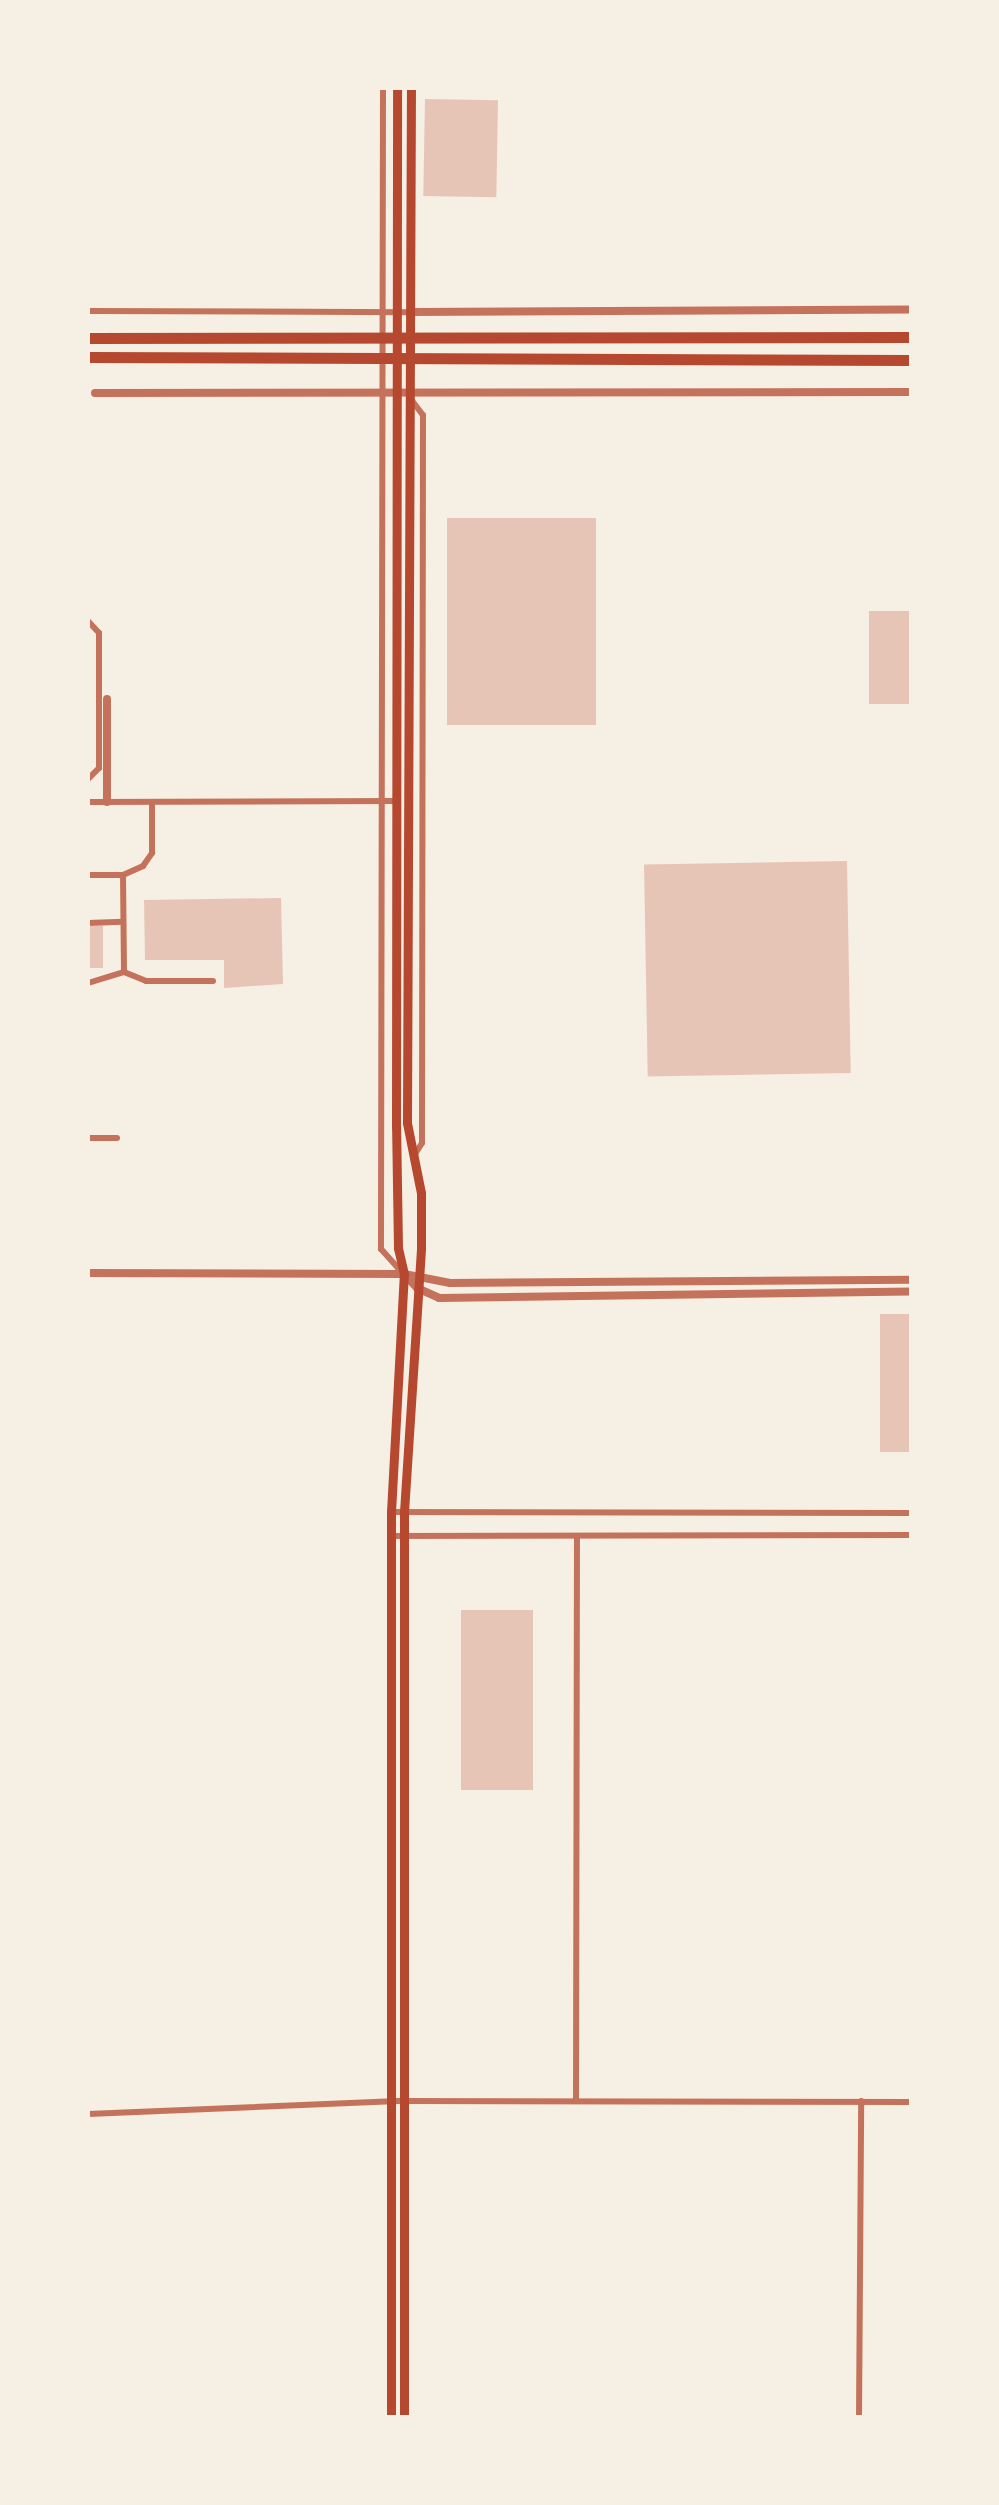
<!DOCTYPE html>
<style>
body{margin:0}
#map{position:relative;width:999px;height:2505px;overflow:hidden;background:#f6efe4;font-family:"Source Sans 3",sans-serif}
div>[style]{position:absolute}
.building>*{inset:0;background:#e6c5b7;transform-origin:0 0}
.minor>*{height:6px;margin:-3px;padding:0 3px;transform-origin:3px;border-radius:3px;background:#c5725c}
.tertiary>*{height:8px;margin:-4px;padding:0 4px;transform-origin:4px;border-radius:4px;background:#c5725c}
.secondary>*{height:9px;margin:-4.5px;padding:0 4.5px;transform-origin:4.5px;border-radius:4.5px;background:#b5482f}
.trunk>*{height:11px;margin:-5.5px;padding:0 5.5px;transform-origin:5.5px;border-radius:5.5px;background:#b5482f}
span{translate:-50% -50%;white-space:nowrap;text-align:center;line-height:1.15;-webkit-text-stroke:6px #f6efe4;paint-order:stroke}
.frame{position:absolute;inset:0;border:90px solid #f6efe4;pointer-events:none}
</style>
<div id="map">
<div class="building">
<div style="left:425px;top:99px;width:73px;height:97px;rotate:1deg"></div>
<div style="left:447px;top:518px;width:149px;height:207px"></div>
<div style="left:869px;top:611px;width:42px;height:93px"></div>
<div style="left:847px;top:861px;width:212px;height:203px;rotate:89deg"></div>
<div style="clip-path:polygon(281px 898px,283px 984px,224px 988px,224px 960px,145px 960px,144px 900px)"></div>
<div style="left:88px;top:926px;width:15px;height:42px"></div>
<div style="left:880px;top:1314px;width:31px;height:138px"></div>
<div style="left:461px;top:1610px;width:72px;height:180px"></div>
</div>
<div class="minor">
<div style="left:383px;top:88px;width:1161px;rotate:90.1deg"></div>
<div style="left:381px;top:1249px;width:31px;rotate:48deg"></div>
<div style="left:88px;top:311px;width:324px;rotate:0.2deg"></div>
<div style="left:410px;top:398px;width:21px;rotate:53deg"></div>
<div style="left:423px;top:415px;width:728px;rotate:90.08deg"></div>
<div style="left:422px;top:1143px;width:15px;rotate:122deg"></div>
<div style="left:88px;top:621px;width:16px;rotate:47deg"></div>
<div style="left:99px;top:633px;width:135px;rotate:90deg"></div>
<div style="left:99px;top:768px;width:16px;rotate:135deg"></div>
<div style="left:88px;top:802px;width:308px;rotate:-0.2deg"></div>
<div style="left:88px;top:875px;width:35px"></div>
<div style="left:123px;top:875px;width:97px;rotate:89.4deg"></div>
<div style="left:123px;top:875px;width:22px;rotate:-24deg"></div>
<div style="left:143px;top:866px;width:16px;rotate:-55deg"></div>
<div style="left:152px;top:853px;width:51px;rotate:-90deg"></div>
<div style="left:88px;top:923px;width:35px;rotate:-2deg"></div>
<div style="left:88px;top:983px;width:38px;rotate:-17deg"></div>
<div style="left:124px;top:972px;width:24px;rotate:22deg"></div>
<div style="left:146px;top:981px;width:67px"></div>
<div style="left:88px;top:1138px;width:29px"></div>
<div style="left:391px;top:1512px;width:520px;rotate:0.11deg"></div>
<div style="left:390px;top:1536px;width:521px;rotate:-0.11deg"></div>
<div style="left:576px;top:2101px;width:565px;rotate:-89.9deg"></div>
<div style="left:88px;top:2114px;width:316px;rotate:-2.4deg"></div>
<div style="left:404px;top:2101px;width:507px;rotate:0.11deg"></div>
<div style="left:859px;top:2417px;width:316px;rotate:-89.6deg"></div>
</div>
<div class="tertiary">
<div style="left:412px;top:312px;width:499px;rotate:-0.3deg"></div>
<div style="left:95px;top:393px;width:816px;rotate:-0.07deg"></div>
<div style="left:107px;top:699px;width:103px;rotate:90deg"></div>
<div style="left:88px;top:1273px;width:316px;rotate:0.2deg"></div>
<div style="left:404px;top:1274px;width:47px;rotate:11.1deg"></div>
<div style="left:450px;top:1283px;width:461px;rotate:-0.4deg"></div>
<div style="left:404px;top:1274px;width:19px;rotate:47deg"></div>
<div style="left:417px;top:1288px;width:24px;rotate:24deg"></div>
<div style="left:439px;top:1298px;width:472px;rotate:-0.8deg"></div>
</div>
<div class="secondary">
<div style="left:391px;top:2417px;width:905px;rotate:-90deg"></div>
<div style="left:391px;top:1512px;width:238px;rotate:-86.9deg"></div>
<div style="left:404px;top:1274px;width:27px;rotate:-103deg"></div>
<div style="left:398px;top:1248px;width:121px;rotate:-90.9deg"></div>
<div style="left:396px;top:1127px;width:1039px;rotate:-89.94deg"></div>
<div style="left:404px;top:2417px;width:905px;rotate:-90deg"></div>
<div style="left:404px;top:1512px;width:265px;rotate:-86.3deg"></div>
<div style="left:421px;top:1248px;width:55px;rotate:-90deg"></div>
<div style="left:421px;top:1193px;width:71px;rotate:-101.3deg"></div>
<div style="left:407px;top:1123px;width:1035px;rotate:-89.78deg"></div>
</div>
<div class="trunk">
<div style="left:88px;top:338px;width:823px;rotate:-0.07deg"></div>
<div style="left:88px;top:357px;width:823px;rotate:0.21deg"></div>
</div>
<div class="frame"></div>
</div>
